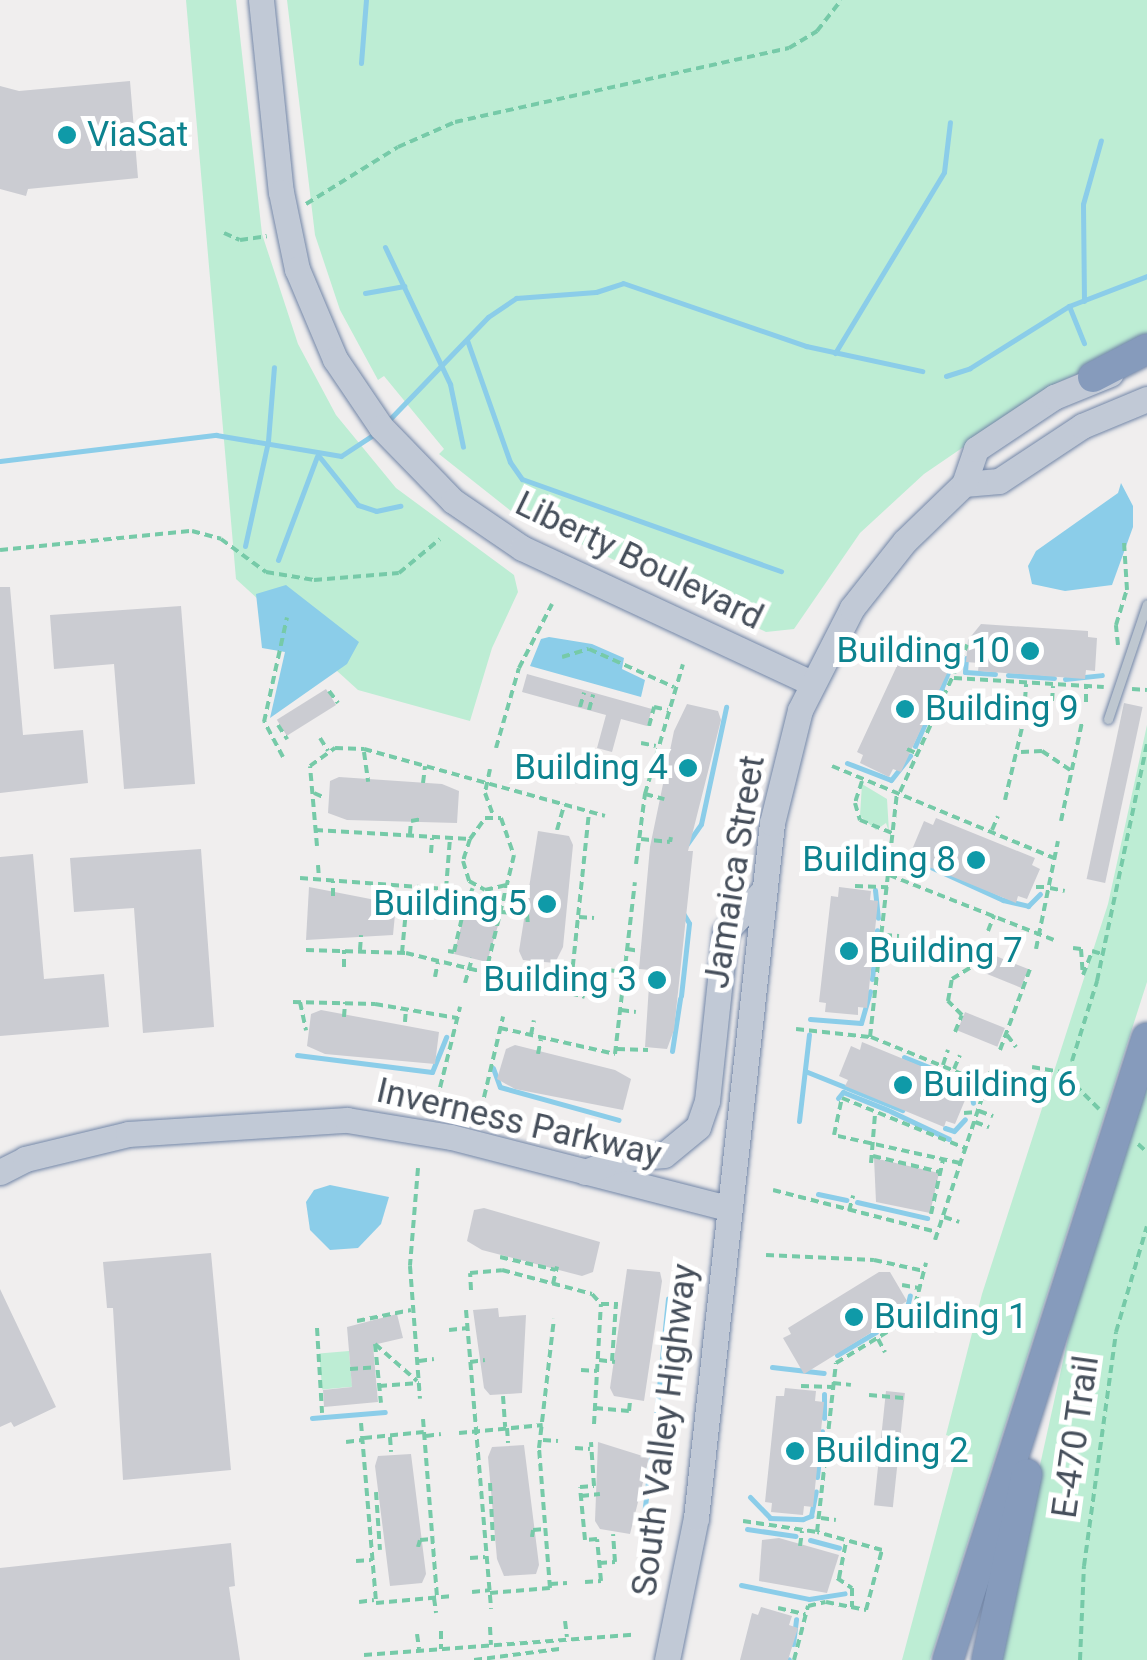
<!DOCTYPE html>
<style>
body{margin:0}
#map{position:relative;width:1147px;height:1660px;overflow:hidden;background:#f0eeee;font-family:Roboto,sans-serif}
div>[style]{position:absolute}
.green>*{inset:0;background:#bdedd4;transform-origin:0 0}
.water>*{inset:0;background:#8bcde9}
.stream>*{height:5px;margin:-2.5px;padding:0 2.5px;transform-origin:2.5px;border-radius:2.5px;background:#8bcde9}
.building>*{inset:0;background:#cbccd2;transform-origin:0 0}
.path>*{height:4px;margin-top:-2px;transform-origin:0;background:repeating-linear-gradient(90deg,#76caa8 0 8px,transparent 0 13px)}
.roads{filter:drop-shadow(0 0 2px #7286a7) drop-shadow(0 0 2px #7286a7)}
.lane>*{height:9px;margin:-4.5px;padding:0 4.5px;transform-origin:4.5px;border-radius:4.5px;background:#bec7d0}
.secondary>*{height:25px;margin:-12.5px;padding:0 12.5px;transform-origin:12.5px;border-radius:12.5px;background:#c1c9d6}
.highway>*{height:30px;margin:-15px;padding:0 15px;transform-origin:15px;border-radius:15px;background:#869bbc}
.dots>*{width:28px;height:28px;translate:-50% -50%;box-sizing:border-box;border:5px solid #fff;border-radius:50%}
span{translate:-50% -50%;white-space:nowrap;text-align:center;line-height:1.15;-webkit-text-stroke:10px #fff;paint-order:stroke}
.culture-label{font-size:35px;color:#0d838f}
.left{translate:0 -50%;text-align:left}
.right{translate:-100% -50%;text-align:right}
.street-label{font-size:35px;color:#464f5b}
</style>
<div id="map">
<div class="green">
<div style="clip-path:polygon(186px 0,236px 0,262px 234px,298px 344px,336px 415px,396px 488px,514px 575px,518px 592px,492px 648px,470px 721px,358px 690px,236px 579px)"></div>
<div style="clip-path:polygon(287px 0,1147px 0,1147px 343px,1057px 383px,924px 474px,860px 533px,794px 629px,766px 632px,511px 511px,439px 454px,444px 449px,384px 376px,378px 380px,340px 310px,315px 235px)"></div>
<div style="clip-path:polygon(1147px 725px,1147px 982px,930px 1660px,902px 1660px,961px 1440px,946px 1435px,982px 1294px,1108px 904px)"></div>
<div style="clip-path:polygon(862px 784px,887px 799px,889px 832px,886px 823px,876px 830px,860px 816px)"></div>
<div style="clip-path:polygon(1147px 1084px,1147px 1660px,997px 1660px,1074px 1311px)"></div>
<div style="left:349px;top:1351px;width:36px;height:30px;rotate:85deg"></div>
</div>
<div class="water">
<div style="clip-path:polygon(1121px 483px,1133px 506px,1133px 527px,1112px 585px,1065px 591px,1032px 584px,1028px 566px,1036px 551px,1118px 493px)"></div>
<div style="clip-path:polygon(286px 585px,359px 642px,347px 664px,270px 718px,285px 652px,262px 648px,256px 594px)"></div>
<div style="clip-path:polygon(549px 637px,592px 644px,624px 658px,622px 669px,645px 680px,641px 697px,530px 666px,541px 639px)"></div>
<div style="clip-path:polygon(330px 1185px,389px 1197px,381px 1224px,358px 1248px,330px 1250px,310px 1230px,306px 1202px,314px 1190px)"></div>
</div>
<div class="stream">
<div style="left:361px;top:63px;width:63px;rotate:-85.5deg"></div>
<div style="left:385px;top:247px;width:152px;rotate:64.6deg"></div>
<div style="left:450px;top:384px;width:64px;rotate:78.3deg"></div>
<div style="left:365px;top:293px;width:40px;rotate:-10deg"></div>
<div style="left:1084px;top:301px;width:97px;rotate:-90.6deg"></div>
<div style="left:1083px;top:204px;width:66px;rotate:-74.3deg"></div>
<div style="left:1069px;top:306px;width:40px;rotate:68deg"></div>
<div style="left:467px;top:340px;width:129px;rotate:70.6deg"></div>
<div style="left:510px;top:462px;width:21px;rotate:55deg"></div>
<div style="left:522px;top:479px;width:275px;rotate:19.6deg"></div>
<div style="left:835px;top:353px;width:211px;rotate:-58.9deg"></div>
<div style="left:944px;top:172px;width:50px;rotate:-83.2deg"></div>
<div style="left:946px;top:376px;width:25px;rotate:-18deg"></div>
<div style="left:970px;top:368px;width:117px;rotate:-32.1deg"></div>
<div style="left:1069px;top:306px;width:84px;rotate:-21deg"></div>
<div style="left:387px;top:422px;width:146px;rotate:-46.1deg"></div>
<div style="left:488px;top:317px;width:34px;rotate:-34deg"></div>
<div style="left:516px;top:298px;width:80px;rotate:-4.3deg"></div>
<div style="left:596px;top:292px;width:28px;rotate:-18deg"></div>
<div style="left:623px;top:283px;width:194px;rotate:19deg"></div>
<div style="left:806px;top:346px;width:119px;rotate:12.2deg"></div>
<div style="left:318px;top:455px;width:64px;rotate:51.3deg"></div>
<div style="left:358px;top:505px;width:19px;rotate:18deg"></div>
<div style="left:376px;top:511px;width:25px;rotate:-12deg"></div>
<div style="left:0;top:461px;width:218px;rotate:-6.9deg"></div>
<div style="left:216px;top:435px;width:127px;rotate:9.5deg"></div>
<div style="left:341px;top:456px;width:42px;rotate:-33.3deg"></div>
<div style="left:245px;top:546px;width:107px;rotate:-77.6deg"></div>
<div style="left:268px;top:441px;width:74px;rotate:-85.4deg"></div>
<div style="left:278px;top:560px;width:111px;rotate:-69.4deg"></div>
<div style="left:966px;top:658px;width:14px;rotate:94deg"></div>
<div style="left:965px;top:672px;width:30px;rotate:4deg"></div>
<div style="left:1008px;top:675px;width:46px;rotate:3.7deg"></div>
<div style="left:1065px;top:679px;width:37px;rotate:-6deg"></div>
<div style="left:940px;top:692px;width:24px;rotate:-68deg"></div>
<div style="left:915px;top:746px;width:47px;rotate:-66.2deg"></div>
<div style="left:847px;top:763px;width:47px;rotate:21.1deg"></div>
<div style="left:891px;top:780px;width:31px;rotate:-52deg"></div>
<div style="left:687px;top:844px;width:24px;rotate:-55deg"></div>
<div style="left:701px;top:824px;width:120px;rotate:-77.9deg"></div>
<div style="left:902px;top:854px;width:111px;rotate:24.5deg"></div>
<div style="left:1003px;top:900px;width:26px;rotate:13deg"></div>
<div style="left:1028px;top:906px;width:17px;rotate:-45deg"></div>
<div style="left:875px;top:890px;width:28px;rotate:84deg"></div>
<div style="left:872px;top:979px;width:49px;rotate:-84.2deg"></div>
<div style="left:681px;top:996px;width:73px;rotate:-83.7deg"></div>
<div style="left:689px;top:923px;width:12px;rotate:-121deg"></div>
<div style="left:810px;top:1019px;width:51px;rotate:4.5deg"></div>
<div style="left:861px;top:1023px;width:33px;rotate:-74deg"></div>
<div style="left:672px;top:1051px;width:53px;rotate:-81.3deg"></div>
<div style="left:297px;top:1055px;width:136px;rotate:7.2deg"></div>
<div style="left:432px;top:1072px;width:38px;rotate:-68deg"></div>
<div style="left:904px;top:1057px;width:35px;rotate:22deg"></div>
<div style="left:493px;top:1068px;width:20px;rotate:70deg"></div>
<div style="left:500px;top:1087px;width:123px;rotate:15.5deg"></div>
<div style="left:805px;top:1071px;width:105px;rotate:21.9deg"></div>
<div style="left:947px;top:1075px;width:25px;rotate:21deg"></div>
<div style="left:970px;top:1084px;width:19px;rotate:81deg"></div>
<div style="left:838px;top:1098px;width:8px;rotate:-50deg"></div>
<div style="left:843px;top:1092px;width:48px;rotate:21.8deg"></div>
<div style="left:890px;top:1111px;width:65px;rotate:25.4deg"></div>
<div style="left:799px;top:1121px;width:87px;rotate:-83.4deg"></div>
<div style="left:945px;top:1128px;width:9px;rotate:18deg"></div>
<div style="left:954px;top:1131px;width:16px;rotate:-47deg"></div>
<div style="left:818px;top:1194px;width:29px;rotate:12deg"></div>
<div style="left:857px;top:1202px;width:72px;rotate:12.9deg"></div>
<div style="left:889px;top:1323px;width:20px;rotate:-33deg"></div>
<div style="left:906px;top:1312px;width:17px;rotate:-77deg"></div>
<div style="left:837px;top:1355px;width:45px;rotate:-30.5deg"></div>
<div style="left:772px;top:1367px;width:52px;rotate:6.6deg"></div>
<div style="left:824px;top:1394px;width:24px;rotate:90deg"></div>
<div style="left:656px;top:1417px;width:119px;rotate:-84.2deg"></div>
<div style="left:312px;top:1418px;width:73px;rotate:-4.7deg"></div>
<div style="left:817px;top:1477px;width:46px;rotate:-83.8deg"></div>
<div style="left:750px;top:1497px;width:29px;rotate:46deg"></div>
<div style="left:770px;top:1518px;width:33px;rotate:2deg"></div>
<div style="left:803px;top:1519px;width:9px;rotate:-21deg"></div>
<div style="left:811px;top:1516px;width:25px;rotate:-79deg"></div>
<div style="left:747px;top:1529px;width:49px;rotate:8.3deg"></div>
<div style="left:642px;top:1531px;width:75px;rotate:-83.1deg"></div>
<div style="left:810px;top:1540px;width:30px;rotate:15deg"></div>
<div style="left:741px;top:1585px;width:69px;rotate:11.6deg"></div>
<div style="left:809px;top:1599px;width:36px;rotate:-9deg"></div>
<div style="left:793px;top:1644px;width:25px;rotate:-83deg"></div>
<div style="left:788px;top:1660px;width:1px;rotate:-45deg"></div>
</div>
<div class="building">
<div style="clip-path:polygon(130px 81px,138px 178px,28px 189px,26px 196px,0 189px,0 86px,19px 91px)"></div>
<div style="clip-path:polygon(0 587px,10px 587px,23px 735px,83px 730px,88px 783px,0 793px)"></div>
<div style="clip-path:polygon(181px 606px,195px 784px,124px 789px,114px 664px,54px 669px,50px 615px)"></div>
<div style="clip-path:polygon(981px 624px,1088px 631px,1088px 637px,1097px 638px,1095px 671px,1086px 670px,1085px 679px,978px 671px,979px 663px,966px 662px,968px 640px)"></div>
<div style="clip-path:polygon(912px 648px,950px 667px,901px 772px,893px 769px,889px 777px,860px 763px,863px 755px,857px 752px,902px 655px,908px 657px)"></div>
<div style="clip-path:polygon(527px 674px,652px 709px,647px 726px,621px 719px,612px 752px,597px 748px,606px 715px,522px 692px)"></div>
<div style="left:326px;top:689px;width:19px;height:58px;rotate:58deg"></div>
<div style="left:1124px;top:703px;width:19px;height:180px;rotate:12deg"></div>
<div style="clip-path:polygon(687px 704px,718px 711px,721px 720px,688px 851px,693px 851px,674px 1030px,667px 1049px,645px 1047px,650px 970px,639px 969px,650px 847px,674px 731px)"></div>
<div style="clip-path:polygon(339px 777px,442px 784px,459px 791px,457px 823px,347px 820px,328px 813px,330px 781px)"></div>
<div style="clip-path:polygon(936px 818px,1035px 858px,1032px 865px,1040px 869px,1027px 899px,1018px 896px,1016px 903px,917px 862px,920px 855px,911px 852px,924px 821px,933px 825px)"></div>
<div style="clip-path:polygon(538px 831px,569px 836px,573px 845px,563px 947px,555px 963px,523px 960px,519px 951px)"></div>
<div style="clip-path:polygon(201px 849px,214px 1027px,143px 1033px,134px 908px,74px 912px,70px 858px)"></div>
<div style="clip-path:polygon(33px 854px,44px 979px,104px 974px,109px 1027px,0 1036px,0 857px)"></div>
<div style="clip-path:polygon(309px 887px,396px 904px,393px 935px,306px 940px)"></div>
<div style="clip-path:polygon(839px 887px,871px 891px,870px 900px,878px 901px,867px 1008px,858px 1007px,858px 1015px,825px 1012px,826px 1003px,819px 1002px,831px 896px,838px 897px)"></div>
<div style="clip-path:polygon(481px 904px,503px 909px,487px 962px,454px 954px,466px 907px,480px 910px)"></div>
<div style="left:981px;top:950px;width:51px;height:20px;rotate:22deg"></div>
<div style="clip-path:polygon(321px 1010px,439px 1032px,435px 1064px,325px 1054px,307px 1046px,311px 1014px)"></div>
<div style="left:965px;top:1012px;width:43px;height:20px;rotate:22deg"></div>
<div style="clip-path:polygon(862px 1042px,962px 1083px,959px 1090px,968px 1093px,955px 1124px,946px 1121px,944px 1127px,845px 1086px,848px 1080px,839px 1076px,851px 1046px,860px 1050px)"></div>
<div style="clip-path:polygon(515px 1045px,615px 1070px,631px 1079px,623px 1110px,515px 1089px,497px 1079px,506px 1049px)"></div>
<div style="clip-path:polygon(874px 1158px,939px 1173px,930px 1213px,876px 1202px)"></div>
<div style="clip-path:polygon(484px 1208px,600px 1242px,593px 1272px,582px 1276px,482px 1250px,467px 1241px,474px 1210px)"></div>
<div style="clip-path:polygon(211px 1253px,231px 1470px,123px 1480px,113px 1308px,107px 1308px,103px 1262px)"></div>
<div style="clip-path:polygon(627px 1269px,660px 1272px,662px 1281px,644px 1401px,614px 1396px,610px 1388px)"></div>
<div style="clip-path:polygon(879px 1272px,890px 1272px,907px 1301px,899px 1306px,903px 1313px,804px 1374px,783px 1338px,791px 1334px,788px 1328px)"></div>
<div style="clip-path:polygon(0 1289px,56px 1407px,14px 1427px,11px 1422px,0 1427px)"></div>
<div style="clip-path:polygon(498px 1308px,499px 1317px,526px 1315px,522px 1393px,490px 1395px,484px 1388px,473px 1310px)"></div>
<div style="clip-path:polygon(397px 1314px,403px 1338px,373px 1345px,378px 1402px,324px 1407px,323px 1390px,352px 1387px,347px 1327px)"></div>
<div style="clip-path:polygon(785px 1388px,816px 1391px,815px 1401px,824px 1402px,813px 1507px,804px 1506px,803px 1515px,771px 1512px,772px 1503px,765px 1502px,776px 1396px,784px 1396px)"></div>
<div style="left:886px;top:1391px;width:19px;height:115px;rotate:6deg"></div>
<div style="clip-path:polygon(598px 1442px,649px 1458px,630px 1534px,600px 1529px,595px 1521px)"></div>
<div style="clip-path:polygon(524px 1445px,539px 1565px,536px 1574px,504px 1576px,497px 1559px,488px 1457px,492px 1447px)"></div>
<div style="clip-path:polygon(411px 1454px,426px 1574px,422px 1583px,390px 1586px,375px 1466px,378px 1456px)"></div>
<div style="clip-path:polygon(779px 1538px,839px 1555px,827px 1593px,759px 1581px,762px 1540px)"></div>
<div style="clip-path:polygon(231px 1543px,235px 1586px,229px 1587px,240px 1660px,0 1660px,0 1568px)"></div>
<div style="clip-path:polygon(761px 1607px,792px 1616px,789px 1625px,798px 1628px,788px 1660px,740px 1660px,752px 1613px,758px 1615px)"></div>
</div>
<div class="path">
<div style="left:306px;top:204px;width:108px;rotate:-31.8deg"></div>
<div style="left:398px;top:147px;width:62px;rotate:-23.7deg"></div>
<div style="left:455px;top:122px;width:342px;rotate:-12.5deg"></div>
<div style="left:789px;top:48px;width:33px;rotate:-31deg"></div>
<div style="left:817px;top:31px;width:39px;rotate:-52deg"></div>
<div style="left:224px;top:233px;width:17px;rotate:24deg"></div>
<div style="left:240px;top:240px;width:27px;rotate:-8deg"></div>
<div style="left:0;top:550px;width:193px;rotate:-5.7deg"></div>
<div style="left:192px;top:531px;width:30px;rotate:15deg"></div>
<div style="left:221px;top:539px;width:56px;rotate:36.3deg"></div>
<div style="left:266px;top:572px;width:49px;rotate:9.5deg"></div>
<div style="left:314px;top:580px;width:85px;rotate:-4.7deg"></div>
<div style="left:399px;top:573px;width:53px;rotate:-39.7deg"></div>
<div style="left:1118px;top:645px;width:20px;rotate:-96deg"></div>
<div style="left:1116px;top:625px;width:37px;rotate:-73deg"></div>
<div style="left:1127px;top:590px;width:48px;rotate:-93.6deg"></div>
<div style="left:929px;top:653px;width:34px;rotate:23deg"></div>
<div style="left:562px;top:657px;width:28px;rotate:-17deg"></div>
<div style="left:589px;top:649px;width:93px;rotate:24.1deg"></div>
<div style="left:954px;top:678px;width:150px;rotate:3.4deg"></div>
<div style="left:1132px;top:689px;width:15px;rotate:4deg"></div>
<div style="left:329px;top:691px;width:15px;rotate:53deg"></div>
<div style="left:1025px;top:700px;width:16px;rotate:-86deg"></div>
<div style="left:1052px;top:701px;width:15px;rotate:-86deg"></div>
<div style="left:1086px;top:702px;width:15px;rotate:-90deg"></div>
<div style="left:580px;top:707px;width:15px;rotate:-74deg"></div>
<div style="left:589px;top:710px;width:16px;rotate:-75deg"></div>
<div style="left:941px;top:710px;width:15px;rotate:23deg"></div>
<div style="left:278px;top:725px;width:17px;rotate:57deg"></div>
<div style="left:649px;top:726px;width:20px;rotate:-75deg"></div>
<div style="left:654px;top:707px;width:14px;rotate:12deg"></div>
<div style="left:320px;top:738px;width:15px;rotate:58deg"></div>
<div style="left:641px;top:743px;width:15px;rotate:11deg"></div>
<div style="left:496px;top:748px;width:83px;rotate:-74deg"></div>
<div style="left:519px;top:668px;width:72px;rotate:-62.7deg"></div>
<div style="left:907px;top:749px;width:12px;rotate:24deg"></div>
<div style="left:364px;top:752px;width:30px;rotate:82deg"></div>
<div style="left:1021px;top:752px;width:21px;rotate:-3deg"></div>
<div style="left:1042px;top:751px;width:36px;rotate:34deg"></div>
<div style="left:283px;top:757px;width:40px;rotate:-118deg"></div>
<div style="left:264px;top:722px;width:107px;rotate:-77.6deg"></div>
<div style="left:832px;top:766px;width:240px;rotate:22.5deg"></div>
<div style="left:490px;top:769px;width:25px;rotate:102deg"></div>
<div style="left:485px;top:793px;width:23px;rotate:70deg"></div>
<div style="left:862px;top:781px;width:23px;rotate:108deg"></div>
<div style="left:855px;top:803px;width:18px;rotate:74deg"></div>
<div style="left:860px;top:820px;width:37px;rotate:22deg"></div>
<div style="left:423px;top:783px;width:17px;rotate:-83deg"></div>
<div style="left:900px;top:792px;width:162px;rotate:-65.5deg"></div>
<div style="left:314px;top:793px;width:12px;rotate:24deg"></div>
<div style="left:645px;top:794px;width:20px;rotate:15deg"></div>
<div style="left:1005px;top:800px;width:83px;rotate:-76.8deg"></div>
<div style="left:1061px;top:821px;width:101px;rotate:-78deg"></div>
<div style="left:315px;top:830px;width:155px;rotate:3.3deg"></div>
<div style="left:470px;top:839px;width:26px;rotate:-54deg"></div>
<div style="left:485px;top:818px;width:16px"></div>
<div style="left:501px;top:818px;width:39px;rotate:71deg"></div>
<div style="left:514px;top:855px;width:120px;rotate:103.5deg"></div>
<div style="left:557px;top:830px;width:26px;rotate:-74deg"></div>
<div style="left:992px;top:830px;width:15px;rotate:-67deg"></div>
<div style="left:410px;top:834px;width:13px;rotate:-86deg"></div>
<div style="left:411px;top:821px;width:10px;rotate:-11deg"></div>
<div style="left:470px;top:839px;width:23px;rotate:108deg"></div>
<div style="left:463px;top:861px;width:21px;rotate:73deg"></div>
<div style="left:469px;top:881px;width:18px;rotate:29deg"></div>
<div style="left:485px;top:890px;width:22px;rotate:-13deg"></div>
<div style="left:641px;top:839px;width:29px;rotate:6deg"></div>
<div style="left:670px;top:842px;width:5px;rotate:-79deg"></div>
<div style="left:317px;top:846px;width:80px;rotate:-95deg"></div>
<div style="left:310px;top:766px;width:31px;rotate:-36deg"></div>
<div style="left:335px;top:748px;width:29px;rotate:2deg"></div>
<div style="left:364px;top:749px;width:250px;rotate:15.5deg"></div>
<div style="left:431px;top:853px;width:15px;rotate:-86deg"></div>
<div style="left:636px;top:864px;width:71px;rotate:-82.7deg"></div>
<div style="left:645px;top:794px;width:135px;rotate:-73.7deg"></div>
<div style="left:318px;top:865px;width:15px;rotate:86deg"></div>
<div style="left:889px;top:875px;width:177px;rotate:21.5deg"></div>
<div style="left:300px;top:878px;width:146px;rotate:4.3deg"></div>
<div style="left:446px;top:889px;width:51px;rotate:-85.5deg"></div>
<div style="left:855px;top:886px;width:33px;rotate:2deg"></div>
<div style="left:1036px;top:887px;width:12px"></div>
<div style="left:1050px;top:888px;width:15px;rotate:11deg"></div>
<div style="left:333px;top:896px;width:15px;rotate:-90deg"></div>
<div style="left:501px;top:912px;width:26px;rotate:4deg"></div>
<div style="left:527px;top:914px;width:11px;rotate:85deg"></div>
<div style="left:461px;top:917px;width:31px;rotate:-68deg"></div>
<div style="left:579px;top:917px;width:15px;rotate:4deg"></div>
<div style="left:988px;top:931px;width:17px;rotate:-69deg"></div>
<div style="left:884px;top:935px;width:15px;rotate:4deg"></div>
<div style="left:1073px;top:948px;width:8px;rotate:7deg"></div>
<div style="left:1081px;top:949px;width:26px;rotate:86deg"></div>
<div style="left:1083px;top:975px;width:26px;rotate:-69deg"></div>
<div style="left:1092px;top:951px;width:10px;rotate:17deg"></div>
<div style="left:627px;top:949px;width:13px;rotate:9deg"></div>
<div style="left:1036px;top:949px;width:110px;rotate:-78.5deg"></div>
<div style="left:306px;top:950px;width:100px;rotate:1.7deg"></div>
<div style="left:406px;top:953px;width:184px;rotate:13.8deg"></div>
<div style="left:360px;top:950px;width:15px;rotate:-86deg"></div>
<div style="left:448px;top:951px;width:6px;rotate:9deg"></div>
<div style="left:454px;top:952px;width:36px;rotate:-77deg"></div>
<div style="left:402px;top:953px;width:65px;rotate:-84.7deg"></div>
<div style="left:344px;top:967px;width:17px;rotate:-90deg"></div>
<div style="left:608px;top:970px;width:15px;rotate:8deg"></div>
<div style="left:435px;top:977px;width:15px;rotate:-79deg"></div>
<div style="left:465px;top:983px;width:26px;rotate:-74deg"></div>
<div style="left:508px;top:993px;width:15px;rotate:-74deg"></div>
<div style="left:570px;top:993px;width:181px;rotate:-84deg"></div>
<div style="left:293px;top:1002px;width:82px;rotate:1.4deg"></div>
<div style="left:375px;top:1004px;width:83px;rotate:9.7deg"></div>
<div style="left:300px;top:1002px;width:29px;rotate:78deg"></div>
<div style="left:621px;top:1010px;width:15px;rotate:8deg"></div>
<div style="left:344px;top:1017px;width:15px;rotate:-86deg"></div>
<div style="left:405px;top:1022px;width:14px;rotate:-86deg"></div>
<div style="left:500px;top:1028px;width:118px;rotate:12.7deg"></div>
<div style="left:615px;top:1054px;width:173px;rotate:-83.4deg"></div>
<div style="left:796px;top:1029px;width:74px;rotate:6.2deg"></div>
<div style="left:870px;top:1037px;width:245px;rotate:-83.7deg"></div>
<div style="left:955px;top:1032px;width:18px;rotate:-68deg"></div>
<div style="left:962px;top:1015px;width:20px;rotate:-135deg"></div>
<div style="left:948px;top:1001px;width:22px;rotate:-80deg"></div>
<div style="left:952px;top:979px;width:25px;rotate:-32deg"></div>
<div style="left:973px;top:966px;width:18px;rotate:-71deg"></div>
<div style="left:531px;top:1035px;width:15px;rotate:-79deg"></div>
<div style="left:1007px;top:1035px;width:15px;rotate:53deg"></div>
<div style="left:871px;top:1037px;width:125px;rotate:22.1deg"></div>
<div style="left:617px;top:1049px;width:31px;rotate:2deg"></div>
<div style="left:1000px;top:1050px;width:86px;rotate:-69.7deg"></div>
<div style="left:538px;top:1054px;width:15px;rotate:-79deg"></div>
<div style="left:943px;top:1065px;width:16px;rotate:-72deg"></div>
<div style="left:1032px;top:1067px;width:41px;rotate:9.9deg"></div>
<div style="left:954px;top:1069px;width:15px;rotate:-67deg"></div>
<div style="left:437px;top:1100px;width:96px;rotate:-76.1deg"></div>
<div style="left:1099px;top:1109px;width:31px;rotate:-135deg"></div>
<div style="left:1077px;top:1087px;width:26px;rotate:-101deg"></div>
<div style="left:1072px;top:1061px;width:84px;rotate:-72.6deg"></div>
<div style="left:1097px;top:981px;width:243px;rotate:-78.1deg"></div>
<div style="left:481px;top:1110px;width:96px;rotate:-76.7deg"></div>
<div style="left:979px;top:1111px;width:15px;rotate:20deg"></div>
<div style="left:964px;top:1113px;width:13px;rotate:-4deg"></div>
<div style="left:975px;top:1122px;width:15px;rotate:20deg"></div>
<div style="left:1138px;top:1144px;width:12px;rotate:42deg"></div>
<div style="left:873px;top:1156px;width:69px;rotate:13.4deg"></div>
<div style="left:871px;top:1163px;width:49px;rotate:-85.3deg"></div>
<div style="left:960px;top:1163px;width:129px;rotate:-167.5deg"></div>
<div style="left:834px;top:1135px;width:38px;rotate:-78deg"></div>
<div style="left:842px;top:1098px;width:133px;rotate:22.1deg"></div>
<div style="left:418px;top:1168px;width:98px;rotate:94.7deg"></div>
<div style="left:410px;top:1266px;width:133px;rotate:85.7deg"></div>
<div style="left:773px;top:1190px;width:169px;rotate:14.4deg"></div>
<div style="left:849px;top:1211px;width:16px;rotate:-75deg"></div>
<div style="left:931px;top:1214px;width:55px;rotate:-77.5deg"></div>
<div style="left:944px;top:1217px;width:16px;rotate:18deg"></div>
<div style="left:935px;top:1240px;width:181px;rotate:-71.7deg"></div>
<div style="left:766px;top:1255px;width:108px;rotate:2.7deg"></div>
<div style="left:874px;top:1260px;width:51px;rotate:12.4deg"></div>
<div style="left:500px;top:1257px;width:57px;rotate:13.1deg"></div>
<div style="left:553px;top:1284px;width:18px;rotate:-77deg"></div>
<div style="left:902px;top:1285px;width:17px;rotate:10deg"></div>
<div style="left:471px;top:1290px;width:17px;rotate:-93deg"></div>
<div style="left:470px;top:1273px;width:32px;rotate:-5deg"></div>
<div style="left:502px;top:1270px;width:93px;rotate:14.9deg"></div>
<div style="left:592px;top:1294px;width:13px;rotate:48deg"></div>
<div style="left:466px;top:1310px;width:300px;rotate:85.2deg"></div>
<div style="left:357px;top:1321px;width:55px;rotate:-11.5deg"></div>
<div style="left:317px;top:1328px;width:85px;rotate:86.6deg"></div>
<div style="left:449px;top:1330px;width:19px;rotate:-6deg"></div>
<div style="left:878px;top:1339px;width:15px;rotate:62deg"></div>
<div style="left:375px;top:1344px;width:59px;rotate:84.2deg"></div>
<div style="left:375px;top:1344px;width:56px;rotate:41.4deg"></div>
<div style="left:599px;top:1360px;width:16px;rotate:7deg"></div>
<div style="left:419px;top:1361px;width:15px;rotate:-8deg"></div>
<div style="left:612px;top:1361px;width:57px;rotate:-86deg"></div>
<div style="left:470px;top:1362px;width:15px;rotate:-8deg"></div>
<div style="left:350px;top:1369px;width:26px;rotate:-4deg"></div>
<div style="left:581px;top:1370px;width:16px;rotate:4deg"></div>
<div style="left:833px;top:1383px;width:18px;rotate:6deg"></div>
<div style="left:379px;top:1386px;width:40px;rotate:-4.3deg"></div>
<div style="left:801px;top:1386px;width:32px;rotate:2deg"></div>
<div style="left:869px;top:1395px;width:37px;rotate:5deg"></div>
<div style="left:503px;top:1396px;width:31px;rotate:86deg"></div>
<div style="left:595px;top:1408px;width:34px;rotate:5deg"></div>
<div style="left:629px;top:1411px;width:10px;rotate:-84deg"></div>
<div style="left:423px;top:1419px;width:179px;rotate:85.5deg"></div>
<div style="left:361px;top:1423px;width:181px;rotate:85.2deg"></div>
<div style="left:376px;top:1603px;width:77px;rotate:-5.2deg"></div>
<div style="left:594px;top:1424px;width:120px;rotate:-86.7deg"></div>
<div style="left:601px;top:1304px;width:17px"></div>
<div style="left:507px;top:1428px;width:15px;rotate:86deg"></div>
<div style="left:459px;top:1433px;width:84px;rotate:-5.4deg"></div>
<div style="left:426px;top:1436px;width:15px;rotate:-8deg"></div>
<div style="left:390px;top:1437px;width:15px;rotate:86deg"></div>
<div style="left:364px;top:1438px;width:60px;rotate:-5.7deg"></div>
<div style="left:543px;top:1440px;width:15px;rotate:4deg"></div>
<div style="left:346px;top:1442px;width:16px;rotate:-7deg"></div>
<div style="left:828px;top:1445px;width:15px;rotate:8deg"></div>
<div style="left:575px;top:1448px;width:15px;rotate:4deg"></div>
<div style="left:490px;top:1483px;width:58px;rotate:87deg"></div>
<div style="left:376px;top:1492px;width:58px;rotate:86.1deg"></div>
<div style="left:581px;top:1496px;width:19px;rotate:-6deg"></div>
<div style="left:821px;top:1518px;width:15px;rotate:8deg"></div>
<div style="left:743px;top:1521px;width:75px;rotate:8.5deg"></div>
<div style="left:817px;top:1532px;width:170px;rotate:-83.6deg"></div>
<div style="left:836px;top:1363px;width:89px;rotate:-31.2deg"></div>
<div style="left:912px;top:1317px;width:56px;rotate:-75.5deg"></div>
<div style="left:532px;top:1537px;width:7px;rotate:-82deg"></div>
<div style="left:533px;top:1530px;width:12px;rotate:-5deg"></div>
<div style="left:800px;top:1546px;width:15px;rotate:-82deg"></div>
<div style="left:418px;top:1547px;width:7px;rotate:-74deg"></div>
<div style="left:420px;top:1540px;width:12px;rotate:-5deg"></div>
<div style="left:470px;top:1558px;width:15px;rotate:-4deg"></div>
<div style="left:356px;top:1561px;width:15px;rotate:-4deg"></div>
<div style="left:599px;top:1563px;width:16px;rotate:-4deg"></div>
<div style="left:615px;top:1562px;width:28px;rotate:-94deg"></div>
<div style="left:837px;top:1578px;width:18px;rotate:34deg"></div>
<div style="left:852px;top:1588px;width:19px;rotate:90deg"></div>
<div style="left:839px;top:1578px;width:36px;rotate:-79deg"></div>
<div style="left:585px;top:1582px;width:16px;rotate:-4deg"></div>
<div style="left:601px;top:1581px;width:42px;rotate:-95.4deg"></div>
<div style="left:597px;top:1539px;width:12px;rotate:175deg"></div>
<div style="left:585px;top:1540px;width:53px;rotate:-95.4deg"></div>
<div style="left:580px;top:1487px;width:14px;rotate:-4deg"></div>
<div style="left:594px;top:1486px;width:44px;rotate:-93.9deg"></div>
<div style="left:550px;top:1584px;width:17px;rotate:-3deg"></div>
<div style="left:472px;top:1592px;width:18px;rotate:-6deg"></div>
<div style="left:490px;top:1593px;width:60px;rotate:-4.8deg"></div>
<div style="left:550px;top:1588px;width:140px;rotate:-94.5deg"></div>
<div style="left:539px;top:1448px;width:130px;rotate:-83.4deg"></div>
<div style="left:434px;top:1598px;width:15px;rotate:82deg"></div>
<div style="left:359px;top:1602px;width:15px;rotate:-8deg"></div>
<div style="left:778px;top:1608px;width:28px;rotate:13deg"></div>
<div style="left:565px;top:1621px;width:16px;rotate:83deg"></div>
<div style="left:490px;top:1627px;width:18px;rotate:87deg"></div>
<div style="left:441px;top:1631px;width:18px;rotate:90deg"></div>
<div style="left:417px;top:1634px;width:15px;rotate:82deg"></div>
<div style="left:364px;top:1655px;width:269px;rotate:-4.3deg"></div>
<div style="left:474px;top:1660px;width:86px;rotate:-7.4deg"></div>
<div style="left:794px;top:1660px;width:56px;rotate:-75.5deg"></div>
<div style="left:808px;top:1606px;width:18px;rotate:-13deg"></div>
<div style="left:826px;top:1602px;width:41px;rotate:11.3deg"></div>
<div style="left:866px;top:1610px;width:62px;rotate:-75.1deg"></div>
<div style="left:882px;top:1550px;width:67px;rotate:-164.5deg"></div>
<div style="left:1080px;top:1660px;width:94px;rotate:-87.6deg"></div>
<div style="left:1084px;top:1566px;width:236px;rotate:-82.2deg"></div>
<div style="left:1116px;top:1332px;width:110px;rotate:-73.7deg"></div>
</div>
<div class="roads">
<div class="lane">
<div style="left:1108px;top:719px;width:121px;rotate:-71.3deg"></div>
</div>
<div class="secondary">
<div style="left:261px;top:0;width:193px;rotate:84.1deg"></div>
<div style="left:281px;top:192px;width:79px;rotate:78.3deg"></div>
<div style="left:297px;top:269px;width:98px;rotate:67.1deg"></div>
<div style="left:335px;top:359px;width:82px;rotate:55.9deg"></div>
<div style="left:381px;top:427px;width:103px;rotate:45.8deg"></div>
<div style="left:453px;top:501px;width:83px;rotate:34.3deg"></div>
<div style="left:522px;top:548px;width:320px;rotate:25deg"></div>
<div style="left:964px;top:484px;width:35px;rotate:-5deg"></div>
<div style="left:999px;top:481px;width:100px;rotate:-33.5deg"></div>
<div style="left:1082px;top:426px;width:70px;rotate:-22.6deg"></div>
<div style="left:0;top:1172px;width:28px;rotate:-27deg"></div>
<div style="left:25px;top:1159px;width:106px;rotate:-13.6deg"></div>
<div style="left:128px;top:1134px;width:219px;rotate:-3.7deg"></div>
<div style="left:347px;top:1120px;width:105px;rotate:9.3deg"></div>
<div style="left:451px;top:1137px;width:285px;rotate:14.4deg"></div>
<div style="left:585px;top:1172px;width:36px;rotate:-21deg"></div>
<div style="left:619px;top:1159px;width:45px;rotate:-5.1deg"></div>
<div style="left:664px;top:1155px;width:44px;rotate:-39.5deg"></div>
<div style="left:698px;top:1127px;width:28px;rotate:-71deg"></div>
<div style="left:707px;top:1101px;width:170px;rotate:-83.9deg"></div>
<div style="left:725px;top:932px;width:56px;rotate:-47.2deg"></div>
<div style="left:667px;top:1660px;width:145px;rotate:-78.5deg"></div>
<div style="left:696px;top:1518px;width:699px;rotate:-83.76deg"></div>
<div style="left:772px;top:823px;width:116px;rotate:-76.1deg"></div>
<div style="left:800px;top:710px;width:114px;rotate:-63deg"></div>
<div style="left:852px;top:608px;width:85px;rotate:-51.7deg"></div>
<div style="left:905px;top:541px;width:82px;rotate:-44deg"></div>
<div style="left:964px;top:484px;width:37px;rotate:-71deg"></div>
<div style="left:976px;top:449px;width:94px;rotate:-33.7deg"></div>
<div style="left:1054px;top:397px;width:61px;rotate:-22.3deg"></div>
</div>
<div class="highway">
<div style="left:1093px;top:377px;width:61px;rotate:-27.4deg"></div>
<div style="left:948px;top:1660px;width:653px;rotate:-72.26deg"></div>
<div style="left:987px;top:1660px;width:190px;rotate:-77.9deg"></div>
</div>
</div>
<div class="dots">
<div style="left:67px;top:135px;background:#0f9aa8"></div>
<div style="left:1030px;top:651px;background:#0f9aa8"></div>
<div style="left:905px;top:709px;background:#0f9aa8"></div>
<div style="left:688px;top:768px;background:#0f9aa8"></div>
<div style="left:976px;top:860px;background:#0f9aa8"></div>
<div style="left:547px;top:904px;background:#0f9aa8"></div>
<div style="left:849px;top:951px;background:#0f9aa8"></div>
<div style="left:657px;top:980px;background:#0f9aa8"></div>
<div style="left:903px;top:1085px;background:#0f9aa8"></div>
<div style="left:854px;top:1317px;background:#0f9aa8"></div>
<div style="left:795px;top:1451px;background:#0f9aa8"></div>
</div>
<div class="culture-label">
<span class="left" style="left:87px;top:135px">ViaSat</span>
<span class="right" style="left:1010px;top:651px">Building 10</span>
<span class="left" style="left:925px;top:709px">Building 9</span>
<span class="right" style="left:668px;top:768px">Building 4</span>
<span class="right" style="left:956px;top:860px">Building 8</span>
<span class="right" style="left:527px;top:904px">Building 5</span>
<span class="left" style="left:869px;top:951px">Building 7</span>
<span class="right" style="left:637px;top:980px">Building 3</span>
<span class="left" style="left:923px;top:1085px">Building 6</span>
<span class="left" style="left:874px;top:1317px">Building 1</span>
<span class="left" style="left:815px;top:1451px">Building 2</span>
</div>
<div class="street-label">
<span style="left:639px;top:561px;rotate:26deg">Liberty Boulevard</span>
<span style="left:735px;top:872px;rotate:-81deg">Jamaica Street</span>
<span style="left:519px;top:1123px;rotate:13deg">Inverness Parkway</span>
<span style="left:665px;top:1430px;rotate:-83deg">South Valley Highway</span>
<span style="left:1076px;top:1437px;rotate:-82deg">E-470 Trail</span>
</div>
</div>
